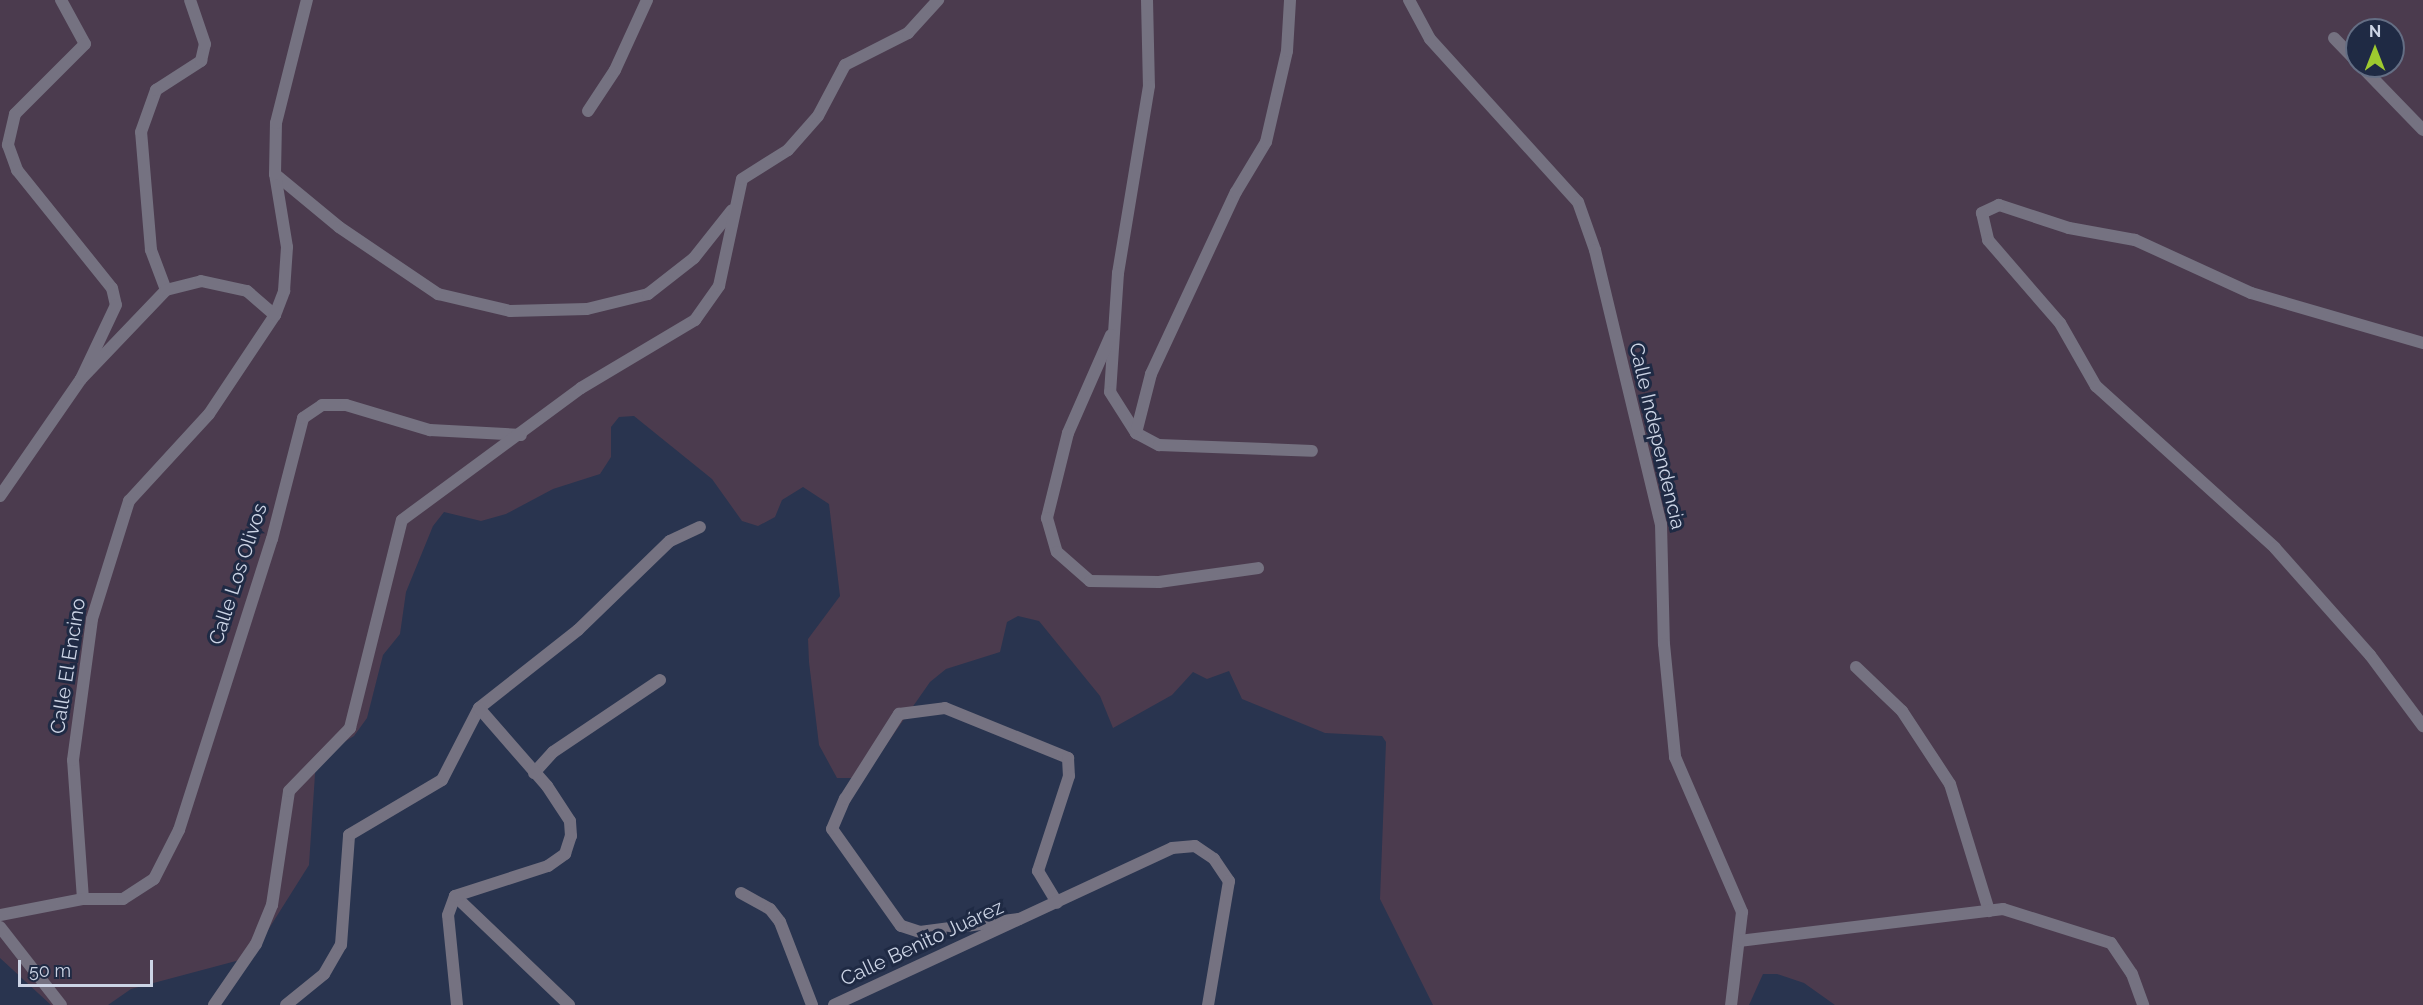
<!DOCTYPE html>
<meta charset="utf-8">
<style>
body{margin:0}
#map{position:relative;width:2423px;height:1005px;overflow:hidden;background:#29344f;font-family:Raleway,sans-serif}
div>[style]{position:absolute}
.green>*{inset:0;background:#4b3b4e}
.street>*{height:12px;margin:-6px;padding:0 6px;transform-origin:6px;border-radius:6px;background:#757281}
span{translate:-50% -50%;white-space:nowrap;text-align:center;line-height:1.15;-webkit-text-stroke:6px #1f2a44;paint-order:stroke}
.street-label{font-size:20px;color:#ccd4e5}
.north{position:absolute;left:2345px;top:18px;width:60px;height:60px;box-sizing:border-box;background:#1f2a44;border:2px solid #646e84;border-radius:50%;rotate:0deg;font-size:16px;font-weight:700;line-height:24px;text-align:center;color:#ccd4e5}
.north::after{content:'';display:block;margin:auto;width:21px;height:27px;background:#9eca2f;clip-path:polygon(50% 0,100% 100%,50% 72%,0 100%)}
.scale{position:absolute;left:18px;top:960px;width:135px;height:27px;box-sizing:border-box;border:3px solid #ccd4e5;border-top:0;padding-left:8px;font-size:18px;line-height:21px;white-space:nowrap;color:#ccd4e5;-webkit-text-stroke:4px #1f2a44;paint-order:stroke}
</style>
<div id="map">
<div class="green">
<div style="clip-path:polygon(evenodd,0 0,2423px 0,2423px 1005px,1835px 1005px,1804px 983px,1777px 974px,1763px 974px,1749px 1005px,1433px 1005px,1380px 899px,1386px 742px,1382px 736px,1325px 733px,1242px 699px,1229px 671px,1207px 679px,1193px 672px,1172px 695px,1113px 728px,1100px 696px,1039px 621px,1018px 616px,1007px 622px,1000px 652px,946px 669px,930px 682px,863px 778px,837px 778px,819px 745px,809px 662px,808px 639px,840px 596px,829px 504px,803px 487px,782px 500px,775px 517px,758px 526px,742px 521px,712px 479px,634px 416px,619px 417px,611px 427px,611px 457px,600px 474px,553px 489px,506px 514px,481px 521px,444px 512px,433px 526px,406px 592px,400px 634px,383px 655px,367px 718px,354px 736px,316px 759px,309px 865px,251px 957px,131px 989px,108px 1005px,51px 1005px,0 958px,0 0,2357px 30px,2393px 30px,2393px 66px,2357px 66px,2357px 30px)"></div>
</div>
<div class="street">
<div style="left:61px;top:0;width:50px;rotate:61.4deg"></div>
<div style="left:85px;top:44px;width:99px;rotate:135deg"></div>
<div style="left:15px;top:114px;width:32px;rotate:103deg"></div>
<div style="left:8px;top:145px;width:27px;rotate:70deg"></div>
<div style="left:17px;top:170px;width:151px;rotate:51.2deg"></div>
<div style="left:112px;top:288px;width:17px;rotate:77deg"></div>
<div style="left:116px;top:305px;width:82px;rotate:115.3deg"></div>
<div style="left:1147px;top:0;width:86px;rotate:88.7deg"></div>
<div style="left:1149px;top:86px;width:190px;rotate:99.4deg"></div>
<div style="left:1118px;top:273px;width:119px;rotate:93.8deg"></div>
<div style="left:1110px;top:392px;width:49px;rotate:57.6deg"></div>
<div style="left:1136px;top:433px;width:26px;rotate:28deg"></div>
<div style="left:1159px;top:445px;width:153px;rotate:2.2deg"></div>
<div style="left:1409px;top:0;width:44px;rotate:61.7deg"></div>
<div style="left:1430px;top:39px;width:220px;rotate:47.8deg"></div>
<div style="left:1578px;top:202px;width:51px;rotate:70.5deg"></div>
<div style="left:1595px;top:250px;width:282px;rotate:76.5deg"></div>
<div style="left:1661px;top:524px;width:120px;rotate:88.6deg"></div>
<div style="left:1664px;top:644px;width:114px;rotate:84.4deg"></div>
<div style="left:1675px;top:757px;width:169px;rotate:66.6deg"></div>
<div style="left:1742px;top:912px;width:94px;rotate:96.7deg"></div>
<div style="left:2334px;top:38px;width:33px;rotate:46deg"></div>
<div style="left:2361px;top:66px;width:89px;rotate:45.9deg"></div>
<div style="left:588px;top:111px;width:49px;rotate:-56.6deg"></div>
<div style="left:615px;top:70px;width:77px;rotate:-65.4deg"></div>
<div style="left:275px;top:174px;width:83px;rotate:39.6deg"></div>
<div style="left:339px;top:227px;width:120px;rotate:34.1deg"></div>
<div style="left:438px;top:294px;width:74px;rotate:13.3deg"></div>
<div style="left:510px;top:311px;width:77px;rotate:-1.5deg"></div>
<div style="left:587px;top:309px;width:63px;rotate:-13.8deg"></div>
<div style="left:648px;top:294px;width:58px;rotate:-38deg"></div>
<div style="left:694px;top:258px;width:61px;rotate:-51.6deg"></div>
<div style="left:166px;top:290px;width:43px;rotate:-110.6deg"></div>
<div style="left:151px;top:250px;width:118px;rotate:-94.8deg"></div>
<div style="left:141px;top:132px;width:45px;rotate:-70.3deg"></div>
<div style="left:156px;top:90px;width:54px;rotate:-32.8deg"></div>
<div style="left:201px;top:61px;width:17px;rotate:-77deg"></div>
<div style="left:205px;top:44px;width:46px;rotate:-108.8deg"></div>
<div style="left:1111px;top:335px;width:107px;rotate:113.7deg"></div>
<div style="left:1068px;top:433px;width:88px;rotate:103.9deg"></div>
<div style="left:1047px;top:518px;width:35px;rotate:74deg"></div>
<div style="left:1057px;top:552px;width:44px;rotate:41.3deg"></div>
<div style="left:1090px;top:581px;width:69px;rotate:0.8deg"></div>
<div style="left:1159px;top:582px;width:100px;rotate:-8deg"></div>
<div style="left:2423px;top:343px;width:179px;rotate:-163.8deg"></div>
<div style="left:2251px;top:293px;width:128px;rotate:-155.4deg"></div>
<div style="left:2135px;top:240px;width:67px;rotate:-169.7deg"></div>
<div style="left:2069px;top:228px;width:74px;rotate:-161.8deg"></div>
<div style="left:1999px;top:205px;width:19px;rotate:155deg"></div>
<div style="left:1982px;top:213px;width:28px;rotate:77deg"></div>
<div style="left:1988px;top:240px;width:110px;rotate:49.1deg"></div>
<div style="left:2060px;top:323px;width:73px;rotate:60.3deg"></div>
<div style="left:2096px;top:386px;width:241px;rotate:42.1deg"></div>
<div style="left:2275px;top:548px;width:143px;rotate:48.4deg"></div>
<div style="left:2370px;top:655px;width:89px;rotate:53.3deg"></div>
<div style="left:1136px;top:433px;width:61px;rotate:-75.7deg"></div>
<div style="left:1151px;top:374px;width:201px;rotate:-65deg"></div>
<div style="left:1236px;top:192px;width:58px;rotate:-59deg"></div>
<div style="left:1266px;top:142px;width:93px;rotate:-77deg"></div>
<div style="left:1287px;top:51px;width:51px;rotate:-86.6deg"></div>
<div style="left:0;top:496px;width:142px;rotate:-55.3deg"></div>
<div style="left:81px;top:379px;width:123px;rotate:-46.3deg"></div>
<div style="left:166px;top:290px;width:36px;rotate:-14deg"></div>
<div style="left:201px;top:281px;width:47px;rotate:12.3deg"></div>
<div style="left:247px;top:291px;width:37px;rotate:41deg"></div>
<div style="left:1856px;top:667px;width:64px;rotate:43.7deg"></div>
<div style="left:1902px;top:711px;width:87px;rotate:56.7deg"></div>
<div style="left:1950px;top:784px;width:133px;rotate:72.9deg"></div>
<div style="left:534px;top:773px;width:28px;rotate:-48deg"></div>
<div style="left:553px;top:752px;width:129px;rotate:-33.9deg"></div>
<div style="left:741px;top:893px;width:33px;rotate:29deg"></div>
<div style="left:770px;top:909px;width:16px;rotate:52deg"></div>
<div style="left:780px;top:922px;width:89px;rotate:68.9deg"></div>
<div style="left:455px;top:896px;width:158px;rotate:43.7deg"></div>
<div style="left:83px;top:899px;width:139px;rotate:-94.1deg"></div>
<div style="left:73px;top:760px;width:142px;rotate:-82.3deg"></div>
<div style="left:92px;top:619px;width:124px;rotate:-72.6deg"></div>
<div style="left:129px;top:501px;width:118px;rotate:-47.4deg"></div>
<div style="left:209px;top:414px;width:119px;rotate:-56.3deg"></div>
<div style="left:275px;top:315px;width:26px;rotate:-69deg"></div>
<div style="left:284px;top:291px;width:44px;rotate:-86.1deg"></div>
<div style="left:287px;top:247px;width:74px;rotate:-99.3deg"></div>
<div style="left:275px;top:174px;width:51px;rotate:-88.9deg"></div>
<div style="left:276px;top:123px;width:127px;rotate:-75.9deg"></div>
<div style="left:0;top:915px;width:85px;rotate:-10.9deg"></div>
<div style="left:83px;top:899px;width:40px"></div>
<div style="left:123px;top:899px;width:37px;rotate:-33deg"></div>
<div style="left:154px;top:879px;width:55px;rotate:-63deg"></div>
<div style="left:179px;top:830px;width:305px;rotate:-72.3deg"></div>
<div style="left:272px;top:539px;width:125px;rotate:-75.6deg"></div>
<div style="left:303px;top:418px;width:23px;rotate:-34deg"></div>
<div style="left:322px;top:405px;width:24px"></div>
<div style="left:346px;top:405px;width:88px;rotate:16.6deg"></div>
<div style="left:430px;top:430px;width:91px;rotate:3.1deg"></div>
<div style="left:1019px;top:919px;width:100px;rotate:172.5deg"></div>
<div style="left:920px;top:932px;width:20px;rotate:-162deg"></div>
<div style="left:901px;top:926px;width:119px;rotate:-125.4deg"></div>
<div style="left:832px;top:829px;width:33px;rotate:-67deg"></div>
<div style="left:845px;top:799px;width:101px;rotate:-57.6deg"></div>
<div style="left:899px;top:714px;width:46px;rotate:-7.4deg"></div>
<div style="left:945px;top:708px;width:133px;rotate:22.1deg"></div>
<div style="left:1068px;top:758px;width:18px;rotate:87deg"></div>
<div style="left:1069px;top:776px;width:100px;rotate:108.1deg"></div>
<div style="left:1038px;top:871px;width:37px;rotate:59deg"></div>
<div style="left:0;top:927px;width:99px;rotate:52deg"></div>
<div style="left:1739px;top:941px;width:266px;rotate:-6.9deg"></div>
<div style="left:2003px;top:909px;width:113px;rotate:17.5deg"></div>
<div style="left:2111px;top:943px;width:37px;rotate:56deg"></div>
<div style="left:2132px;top:974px;width:33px;rotate:70deg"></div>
<div style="left:214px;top:1005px;width:74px;rotate:-55.5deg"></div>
<div style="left:256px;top:944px;width:42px;rotate:-67.7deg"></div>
<div style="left:272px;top:905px;width:115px;rotate:-81.5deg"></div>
<div style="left:289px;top:791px;width:88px;rotate:-45.9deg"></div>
<div style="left:350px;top:728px;width:214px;rotate:-76deg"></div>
<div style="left:402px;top:520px;width:222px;rotate:-36.4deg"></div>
<div style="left:581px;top:388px;width:133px;rotate:-30.8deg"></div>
<div style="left:695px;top:320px;width:42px;rotate:-54.8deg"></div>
<div style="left:719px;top:286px;width:109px;rotate:-77.9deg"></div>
<div style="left:742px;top:179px;width:54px;rotate:-32.2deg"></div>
<div style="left:788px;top:150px;width:45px;rotate:-48.6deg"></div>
<div style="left:818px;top:116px;width:58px;rotate:-62.1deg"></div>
<div style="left:845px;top:65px;width:71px;rotate:-26.9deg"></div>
<div style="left:908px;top:33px;width:45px;rotate:-47.7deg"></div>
<div style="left:286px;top:1005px;width:49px;rotate:-39.2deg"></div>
<div style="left:324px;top:974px;width:34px;rotate:-60deg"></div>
<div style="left:341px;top:945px;width:110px;rotate:-85.8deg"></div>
<div style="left:349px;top:835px;width:108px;rotate:-30.6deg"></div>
<div style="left:442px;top:780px;width:81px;rotate:-62.8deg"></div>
<div style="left:479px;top:708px;width:126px;rotate:-38.2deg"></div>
<div style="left:578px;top:630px;width:128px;rotate:-44.1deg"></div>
<div style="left:670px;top:541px;width:33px;rotate:-25deg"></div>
<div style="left:457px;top:1005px;width:90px;rotate:-95.7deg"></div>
<div style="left:448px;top:915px;width:20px;rotate:-70deg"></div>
<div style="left:455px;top:896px;width:98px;rotate:-17.9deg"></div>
<div style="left:548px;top:866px;width:21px;rotate:-35deg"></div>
<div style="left:565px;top:854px;width:19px;rotate:-72deg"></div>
<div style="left:571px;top:836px;width:15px;rotate:-94deg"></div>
<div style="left:570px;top:821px;width:42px;rotate:-123.3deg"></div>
<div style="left:547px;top:786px;width:103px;rotate:-131.1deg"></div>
<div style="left:834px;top:1005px;width:373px;rotate:-24.9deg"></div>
<div style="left:1172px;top:848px;width:23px;rotate:-5deg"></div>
<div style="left:1195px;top:846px;width:23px;rotate:34deg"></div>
<div style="left:1214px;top:859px;width:27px;rotate:56deg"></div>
<div style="left:1229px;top:881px;width:126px;rotate:99.6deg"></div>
</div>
<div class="street-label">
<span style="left:1657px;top:436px;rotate:77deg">Calle Independencia</span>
<span style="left:238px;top:574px;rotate:-72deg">Calle Los Olivos</span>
<span style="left:68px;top:666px;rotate:-81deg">Calle El Encino</span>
<span style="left:922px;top:943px;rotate:-25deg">Calle Benito Juárez</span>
</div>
<div class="north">N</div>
<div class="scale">50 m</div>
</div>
